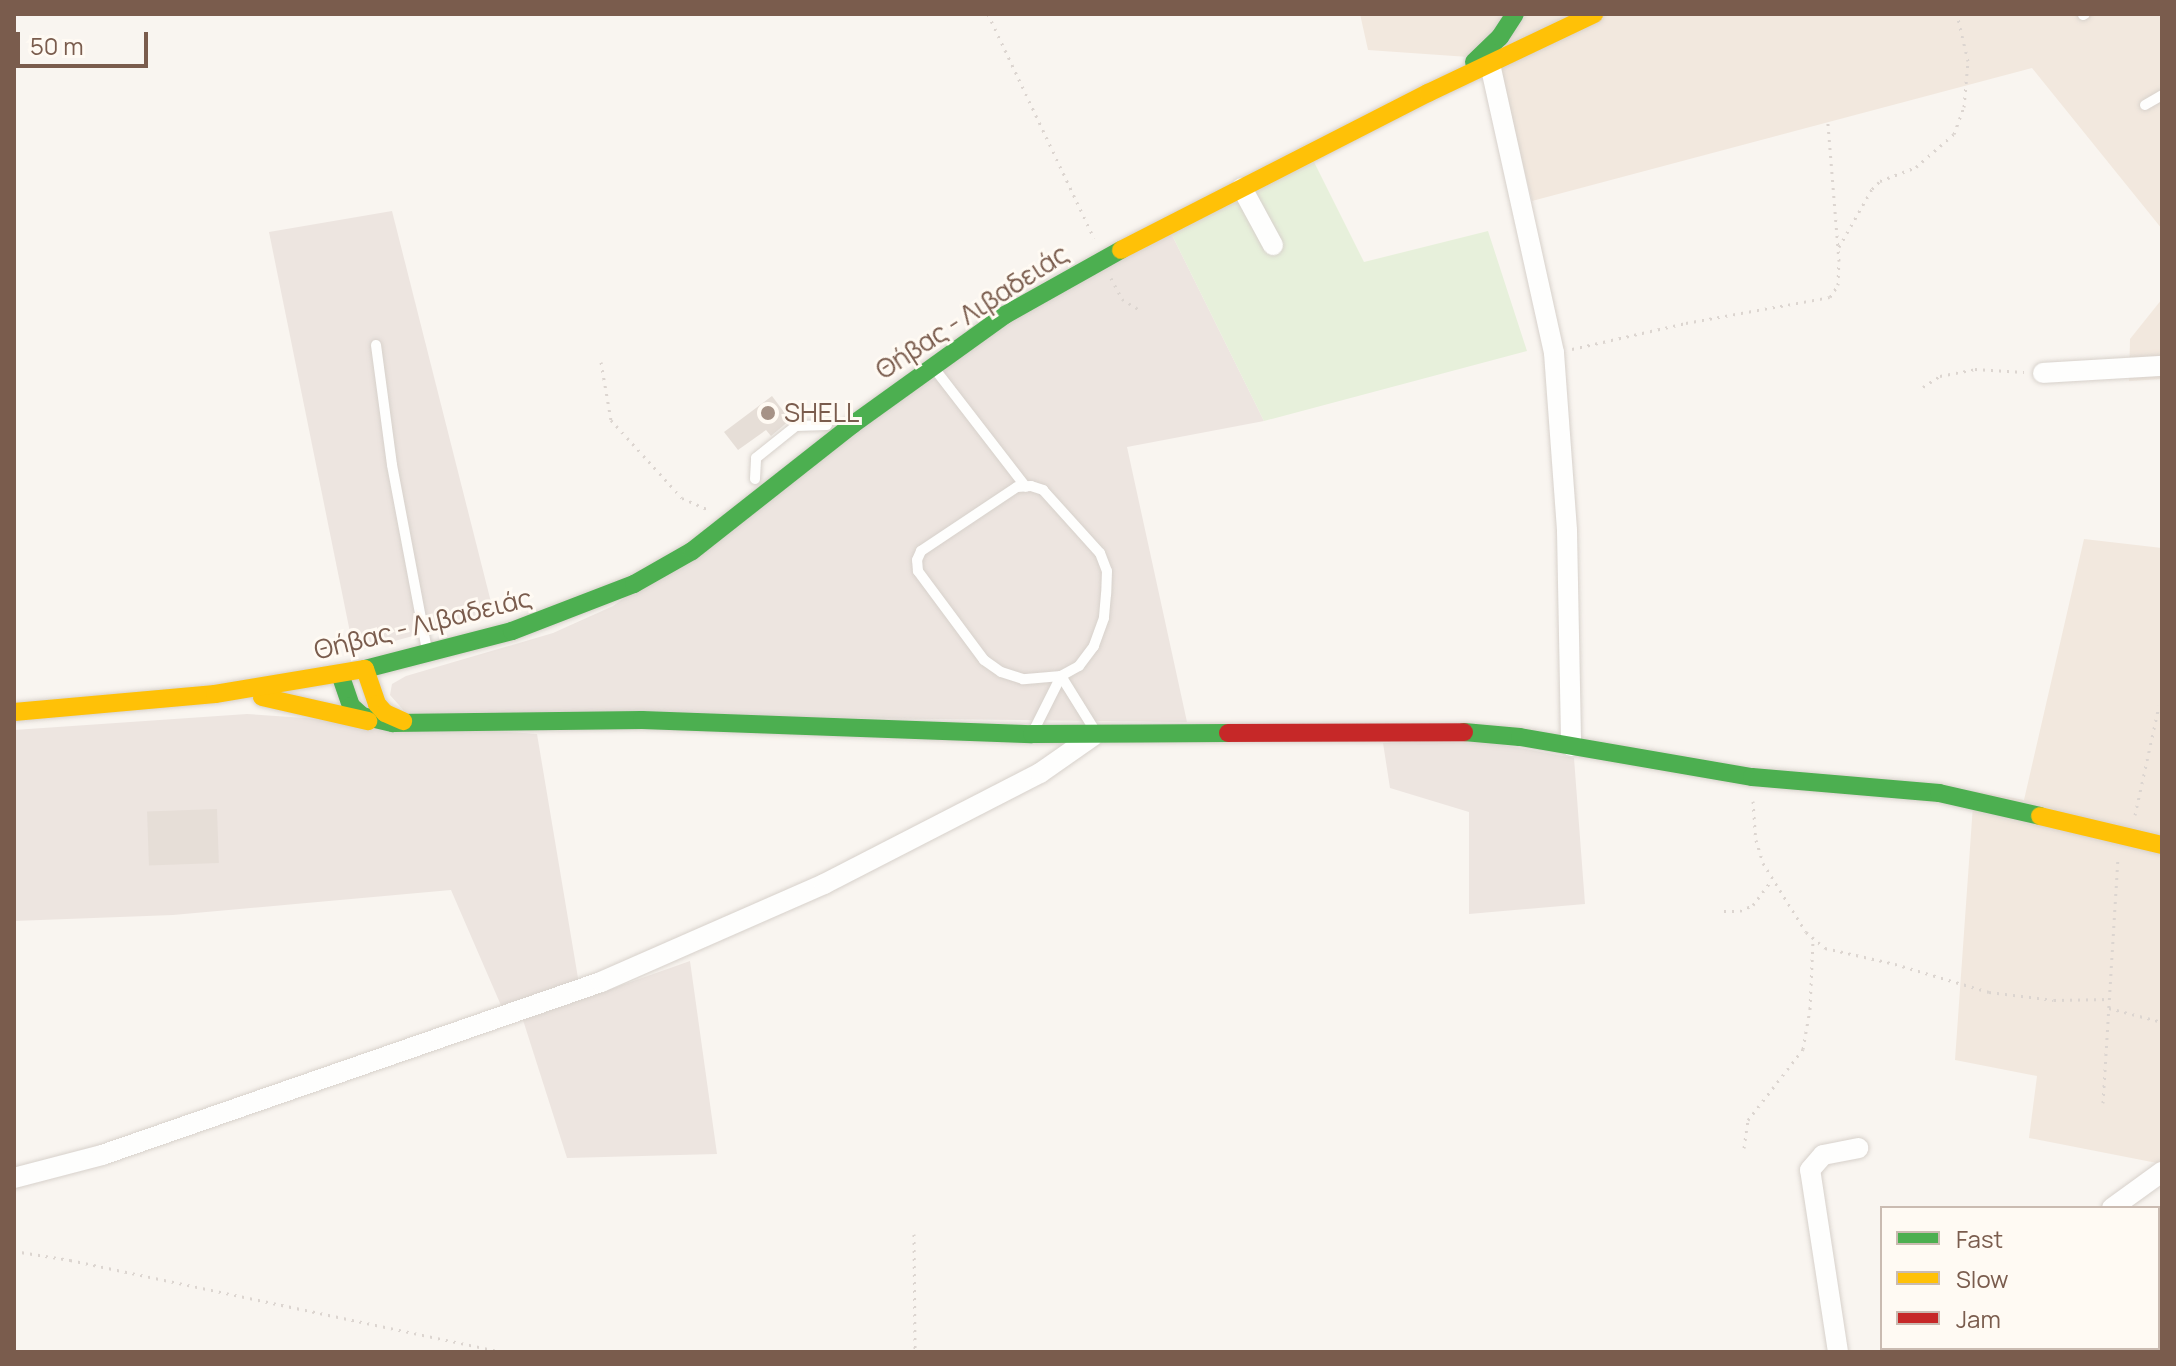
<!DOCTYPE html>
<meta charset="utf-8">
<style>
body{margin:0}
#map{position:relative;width:2176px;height:1366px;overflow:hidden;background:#f9f5f0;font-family:Manrope,sans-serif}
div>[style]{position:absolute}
.residential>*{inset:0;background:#f2e8de}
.industrial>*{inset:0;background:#ede5e0}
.green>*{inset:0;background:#e7f0db}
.building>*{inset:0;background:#e6ded7;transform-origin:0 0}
.path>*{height:3px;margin-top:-1.5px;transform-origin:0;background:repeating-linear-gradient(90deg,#dcd5d0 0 2px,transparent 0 8px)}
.roads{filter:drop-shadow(0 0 2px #d7d1cb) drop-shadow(0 0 2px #d7d1cb)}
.lane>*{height:10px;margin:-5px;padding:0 5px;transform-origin:5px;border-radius:5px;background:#fefefd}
.street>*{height:20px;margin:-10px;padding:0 10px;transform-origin:10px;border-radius:10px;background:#fefefd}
.fast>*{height:18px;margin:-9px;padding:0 9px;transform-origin:9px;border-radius:9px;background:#4caf50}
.slow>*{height:18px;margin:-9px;padding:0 9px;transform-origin:9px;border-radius:9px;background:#ffc107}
.jam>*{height:18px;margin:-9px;padding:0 9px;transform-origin:9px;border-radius:9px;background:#c62828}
.dots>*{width:22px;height:22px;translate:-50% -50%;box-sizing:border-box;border:4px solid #fffaf3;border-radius:50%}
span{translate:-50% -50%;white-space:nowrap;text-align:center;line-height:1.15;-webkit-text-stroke:6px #fffaf3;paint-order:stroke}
.street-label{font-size:26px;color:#7a5c4d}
.poi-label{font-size:26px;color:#7a5c4d}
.left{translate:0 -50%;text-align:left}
.frame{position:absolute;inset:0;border:16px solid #7a5c4d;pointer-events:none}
.legend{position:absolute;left:1880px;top:1206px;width:280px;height:144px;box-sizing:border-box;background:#fffaf3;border:2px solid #cabbb1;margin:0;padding:10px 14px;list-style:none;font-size:24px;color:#7a5c4d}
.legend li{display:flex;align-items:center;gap:16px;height:40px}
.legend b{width:40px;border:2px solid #cabbb1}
.scale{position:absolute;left:16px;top:32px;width:132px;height:36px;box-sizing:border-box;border:4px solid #7a5c4d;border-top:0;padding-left:10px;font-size:24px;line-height:28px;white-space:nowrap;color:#7a5c4d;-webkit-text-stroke:6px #fffaf3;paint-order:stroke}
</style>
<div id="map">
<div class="residential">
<div style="clip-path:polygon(1360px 14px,2162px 14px,2162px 229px,2032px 68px,1532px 201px,1497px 59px,1368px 50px)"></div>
<div style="clip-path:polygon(2162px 299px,2162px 379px,2129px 381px,2130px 339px)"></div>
<div style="clip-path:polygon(2084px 539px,2162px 548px,2162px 1164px,2029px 1138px,2037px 1076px,1955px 1060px,1974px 791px,2024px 800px)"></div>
</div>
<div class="industrial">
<div style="clip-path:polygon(392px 211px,494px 614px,354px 652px,269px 232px)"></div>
<div style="clip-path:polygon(1170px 231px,1264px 421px,1127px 447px,1187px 722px,406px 713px,390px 695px,392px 684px,406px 676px,553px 633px,613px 606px,1009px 322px)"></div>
<div style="clip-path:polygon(247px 714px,537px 734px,579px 984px,503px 1010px,451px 890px,173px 915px,14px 921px,14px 730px)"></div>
<div style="clip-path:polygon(1471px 739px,1574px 758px,1585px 904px,1469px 914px,1469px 812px,1390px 788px,1383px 743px)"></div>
<div style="clip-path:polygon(690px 961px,717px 1154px,567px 1158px,523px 1020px)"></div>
</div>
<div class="green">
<div style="clip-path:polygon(1314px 162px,1364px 262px,1488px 231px,1527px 351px,1264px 421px,1170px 231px)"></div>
</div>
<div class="building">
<div style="clip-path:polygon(772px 396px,790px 420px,771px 436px,766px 430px,738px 450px,724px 432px)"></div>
<div style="left:217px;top:809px;width:54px;height:70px;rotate:88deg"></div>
</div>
<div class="path">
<div style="left:988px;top:14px;width:248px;rotate:64.7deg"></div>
<div style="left:1839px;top:247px;width:67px;rotate:-60.4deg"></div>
<div style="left:1872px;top:189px;width:11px;rotate:-45deg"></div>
<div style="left:1880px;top:181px;width:39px;rotate:-21deg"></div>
<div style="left:1916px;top:167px;width:50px;rotate:-41deg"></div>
<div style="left:1954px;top:134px;width:29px;rotate:-70deg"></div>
<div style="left:1964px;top:107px;width:46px;rotate:-85deg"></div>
<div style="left:1968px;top:61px;width:48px;rotate:-103.2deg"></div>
<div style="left:1111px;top:278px;width:24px;rotate:62deg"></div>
<div style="left:1122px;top:299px;width:19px;rotate:32deg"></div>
<div style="left:1572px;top:349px;width:117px;rotate:-12.8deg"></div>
<div style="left:1686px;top:323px;width:146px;rotate:-10.2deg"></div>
<div style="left:1830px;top:297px;width:14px;rotate:-56deg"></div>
<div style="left:1838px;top:285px;width:24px;rotate:-88deg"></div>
<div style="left:1839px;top:261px;width:138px;rotate:-94.6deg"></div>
<div style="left:601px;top:362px;width:59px;rotate:80.2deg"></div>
<div style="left:611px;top:420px;width:105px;rotate:47.7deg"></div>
<div style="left:682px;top:498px;width:27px;rotate:24deg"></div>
<div style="left:1923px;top:387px;width:20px;rotate:-33deg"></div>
<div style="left:1940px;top:376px;width:36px;rotate:-11deg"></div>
<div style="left:1975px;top:369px;width:49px;rotate:3.5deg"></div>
<div style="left:1753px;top:801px;width:39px;rotate:86deg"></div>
<div style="left:1756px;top:840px;width:24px;rotate:73deg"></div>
<div style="left:1763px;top:863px;width:81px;rotate:58.1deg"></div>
<div style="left:1806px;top:932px;width:25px;rotate:40deg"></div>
<div style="left:1825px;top:948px;width:72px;rotate:12.9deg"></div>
<div style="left:1895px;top:964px;width:98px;rotate:16.6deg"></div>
<div style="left:1989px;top:992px;width:65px;rotate:7deg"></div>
<div style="left:2054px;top:1000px;width:56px;rotate:-1deg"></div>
<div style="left:2135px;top:815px;width:112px;rotate:-77.6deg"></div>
<div style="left:1724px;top:911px;width:16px"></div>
<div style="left:1740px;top:911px;width:14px;rotate:-25deg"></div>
<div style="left:1753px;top:905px;width:31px;rotate:-53deg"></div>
<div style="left:2109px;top:1008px;width:55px;rotate:14.8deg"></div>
<div style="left:2103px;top:1103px;width:244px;rotate:-86.5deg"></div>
<div style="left:1744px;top:1148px;width:28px;rotate:-82deg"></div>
<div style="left:1748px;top:1120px;width:90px;rotate:-52.2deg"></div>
<div style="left:1803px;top:1049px;width:41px;rotate:-80.1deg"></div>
<div style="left:1810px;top:1009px;width:69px;rotate:-87.5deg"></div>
<div style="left:914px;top:1234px;width:118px;rotate:89.5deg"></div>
<div style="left:14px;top:1251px;width:57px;rotate:9.1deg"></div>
<div style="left:70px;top:1260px;width:443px;rotate:12deg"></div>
<div style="left:1954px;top:1348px;width:6px;rotate:39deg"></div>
</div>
<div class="roads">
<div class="lane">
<div style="left:2083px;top:15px;width:2px;rotate:-27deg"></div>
<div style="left:2145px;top:105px;width:20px;rotate:-30deg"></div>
<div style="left:376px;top:345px;width:121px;rotate:82.4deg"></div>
<div style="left:392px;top:465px;width:189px;rotate:79.3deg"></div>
<div style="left:934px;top:368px;width:150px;rotate:52.3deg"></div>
<div style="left:755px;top:479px;width:21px;rotate:-87deg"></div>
<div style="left:756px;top:458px;width:51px;rotate:-38.7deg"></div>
<div style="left:796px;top:426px;width:31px;rotate:-2deg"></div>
<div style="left:1031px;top:486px;width:13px;rotate:18deg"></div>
<div style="left:1043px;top:490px;width:85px;rotate:47.9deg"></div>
<div style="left:1100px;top:553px;width:19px;rotate:69deg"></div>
<div style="left:1107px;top:571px;width:23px;rotate:92deg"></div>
<div style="left:1106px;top:594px;width:24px;rotate:95deg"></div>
<div style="left:1104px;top:618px;width:30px;rotate:110deg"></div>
<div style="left:1094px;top:646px;width:25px;rotate:127deg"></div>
<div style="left:1079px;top:666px;width:21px;rotate:151deg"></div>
<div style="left:1061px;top:676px;width:38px;rotate:175deg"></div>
<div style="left:1023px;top:679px;width:23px;rotate:-162deg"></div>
<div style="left:1001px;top:672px;width:21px;rotate:-145deg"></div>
<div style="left:984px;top:660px;width:111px;rotate:-126.6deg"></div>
<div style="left:918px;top:571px;width:11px;rotate:-95deg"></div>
<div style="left:917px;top:560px;width:10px;rotate:-66deg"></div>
<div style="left:921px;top:551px;width:115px;rotate:-33.7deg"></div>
<div style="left:1017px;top:487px;width:14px;rotate:-4deg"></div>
<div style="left:1035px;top:728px;width:58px;rotate:-63.4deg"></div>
<div style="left:1061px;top:676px;width:62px;rotate:58.1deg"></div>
</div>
<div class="street">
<div style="left:1490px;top:64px;width:296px;rotate:77.5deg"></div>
<div style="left:1554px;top:353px;width:178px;rotate:85.8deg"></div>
<div style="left:1567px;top:531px;width:215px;rotate:88.9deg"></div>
<div style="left:1242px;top:188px;width:65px;rotate:61.5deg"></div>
<div style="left:2043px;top:373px;width:119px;rotate:-3.4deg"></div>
<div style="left:14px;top:1178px;width:91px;rotate:-14.6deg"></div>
<div style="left:102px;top:1155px;width:528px;rotate:-19.12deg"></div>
<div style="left:601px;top:982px;width:244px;rotate:-23.7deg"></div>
<div style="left:824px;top:884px;width:243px;rotate:-27.2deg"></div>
<div style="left:1040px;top:773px;width:65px;rotate:-34.9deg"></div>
<div style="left:2112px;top:1208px;width:62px;rotate:-35.8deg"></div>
<div style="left:2158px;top:1279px;width:4px;rotate:27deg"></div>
<div style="left:1838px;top:1352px;width:184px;rotate:-98.7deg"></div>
<div style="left:1810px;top:1170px;width:20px;rotate:-49deg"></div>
<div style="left:1823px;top:1155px;width:36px;rotate:-11deg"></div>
<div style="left:1923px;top:1352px;width:6px;rotate:-39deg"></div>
</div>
<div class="fast">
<div style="left:1474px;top:62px;width:36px;rotate:-44deg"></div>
<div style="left:1500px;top:37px;width:27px;rotate:-57deg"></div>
<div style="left:365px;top:669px;width:152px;rotate:-14.5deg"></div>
<div style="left:512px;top:631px;width:131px;rotate:-21.1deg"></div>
<div style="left:634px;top:584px;width:67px;rotate:-29.6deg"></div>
<div style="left:692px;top:551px;width:204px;rotate:-38.2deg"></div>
<div style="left:852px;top:425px;width:188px;rotate:-35.7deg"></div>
<div style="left:1005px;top:315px;width:133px;rotate:-29.3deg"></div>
<div style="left:340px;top:674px;width:34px;rotate:71deg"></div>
<div style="left:351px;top:706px;width:15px;rotate:42deg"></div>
<div style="left:362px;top:716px;width:32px;rotate:13deg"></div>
<div style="left:393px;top:723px;width:249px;rotate:-0.7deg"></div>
<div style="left:642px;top:720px;width:390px;rotate:2.1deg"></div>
<div style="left:1032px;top:734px;width:196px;rotate:-0.3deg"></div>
<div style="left:1464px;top:732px;width:56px;rotate:5.1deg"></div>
<div style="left:1520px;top:737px;width:235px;rotate:9.8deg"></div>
<div style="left:1752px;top:777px;width:188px;rotate:4.9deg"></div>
<div style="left:1939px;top:793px;width:104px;rotate:12.8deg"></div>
</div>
<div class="slow">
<div style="left:1121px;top:250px;width:345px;rotate:-27.1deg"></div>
<div style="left:1428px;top:93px;width:184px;rotate:-25.4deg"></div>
<div style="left:262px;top:697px;width:109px;rotate:12.8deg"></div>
<div style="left:14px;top:712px;width:202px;rotate:-5.1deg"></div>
<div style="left:215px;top:694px;width:152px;rotate:-9.5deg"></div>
<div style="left:365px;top:669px;width:37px;rotate:71deg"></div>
<div style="left:377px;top:704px;width:12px;rotate:48deg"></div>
<div style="left:385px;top:713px;width:20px;rotate:24deg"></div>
<div style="left:2040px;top:816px;width:125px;rotate:13.4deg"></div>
</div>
<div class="jam">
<div style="left:1228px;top:733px;width:236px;rotate:-0.2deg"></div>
</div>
</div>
<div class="dots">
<div style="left:768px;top:413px;background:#a69286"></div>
</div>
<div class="street-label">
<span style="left:972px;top:312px;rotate:-33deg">Θήβας - Λιβαδειάς</span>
<span style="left:423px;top:624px;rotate:-14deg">Θήβας - Λιβαδειάς</span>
</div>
<div class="poi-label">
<span class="left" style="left:784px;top:413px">SHELL</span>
</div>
<div class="frame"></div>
<ul class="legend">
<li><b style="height:10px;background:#4caf50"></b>Fast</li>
<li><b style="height:10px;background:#ffc107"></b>Slow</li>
<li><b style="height:10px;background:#c62828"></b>Jam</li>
</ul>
<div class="scale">50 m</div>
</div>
